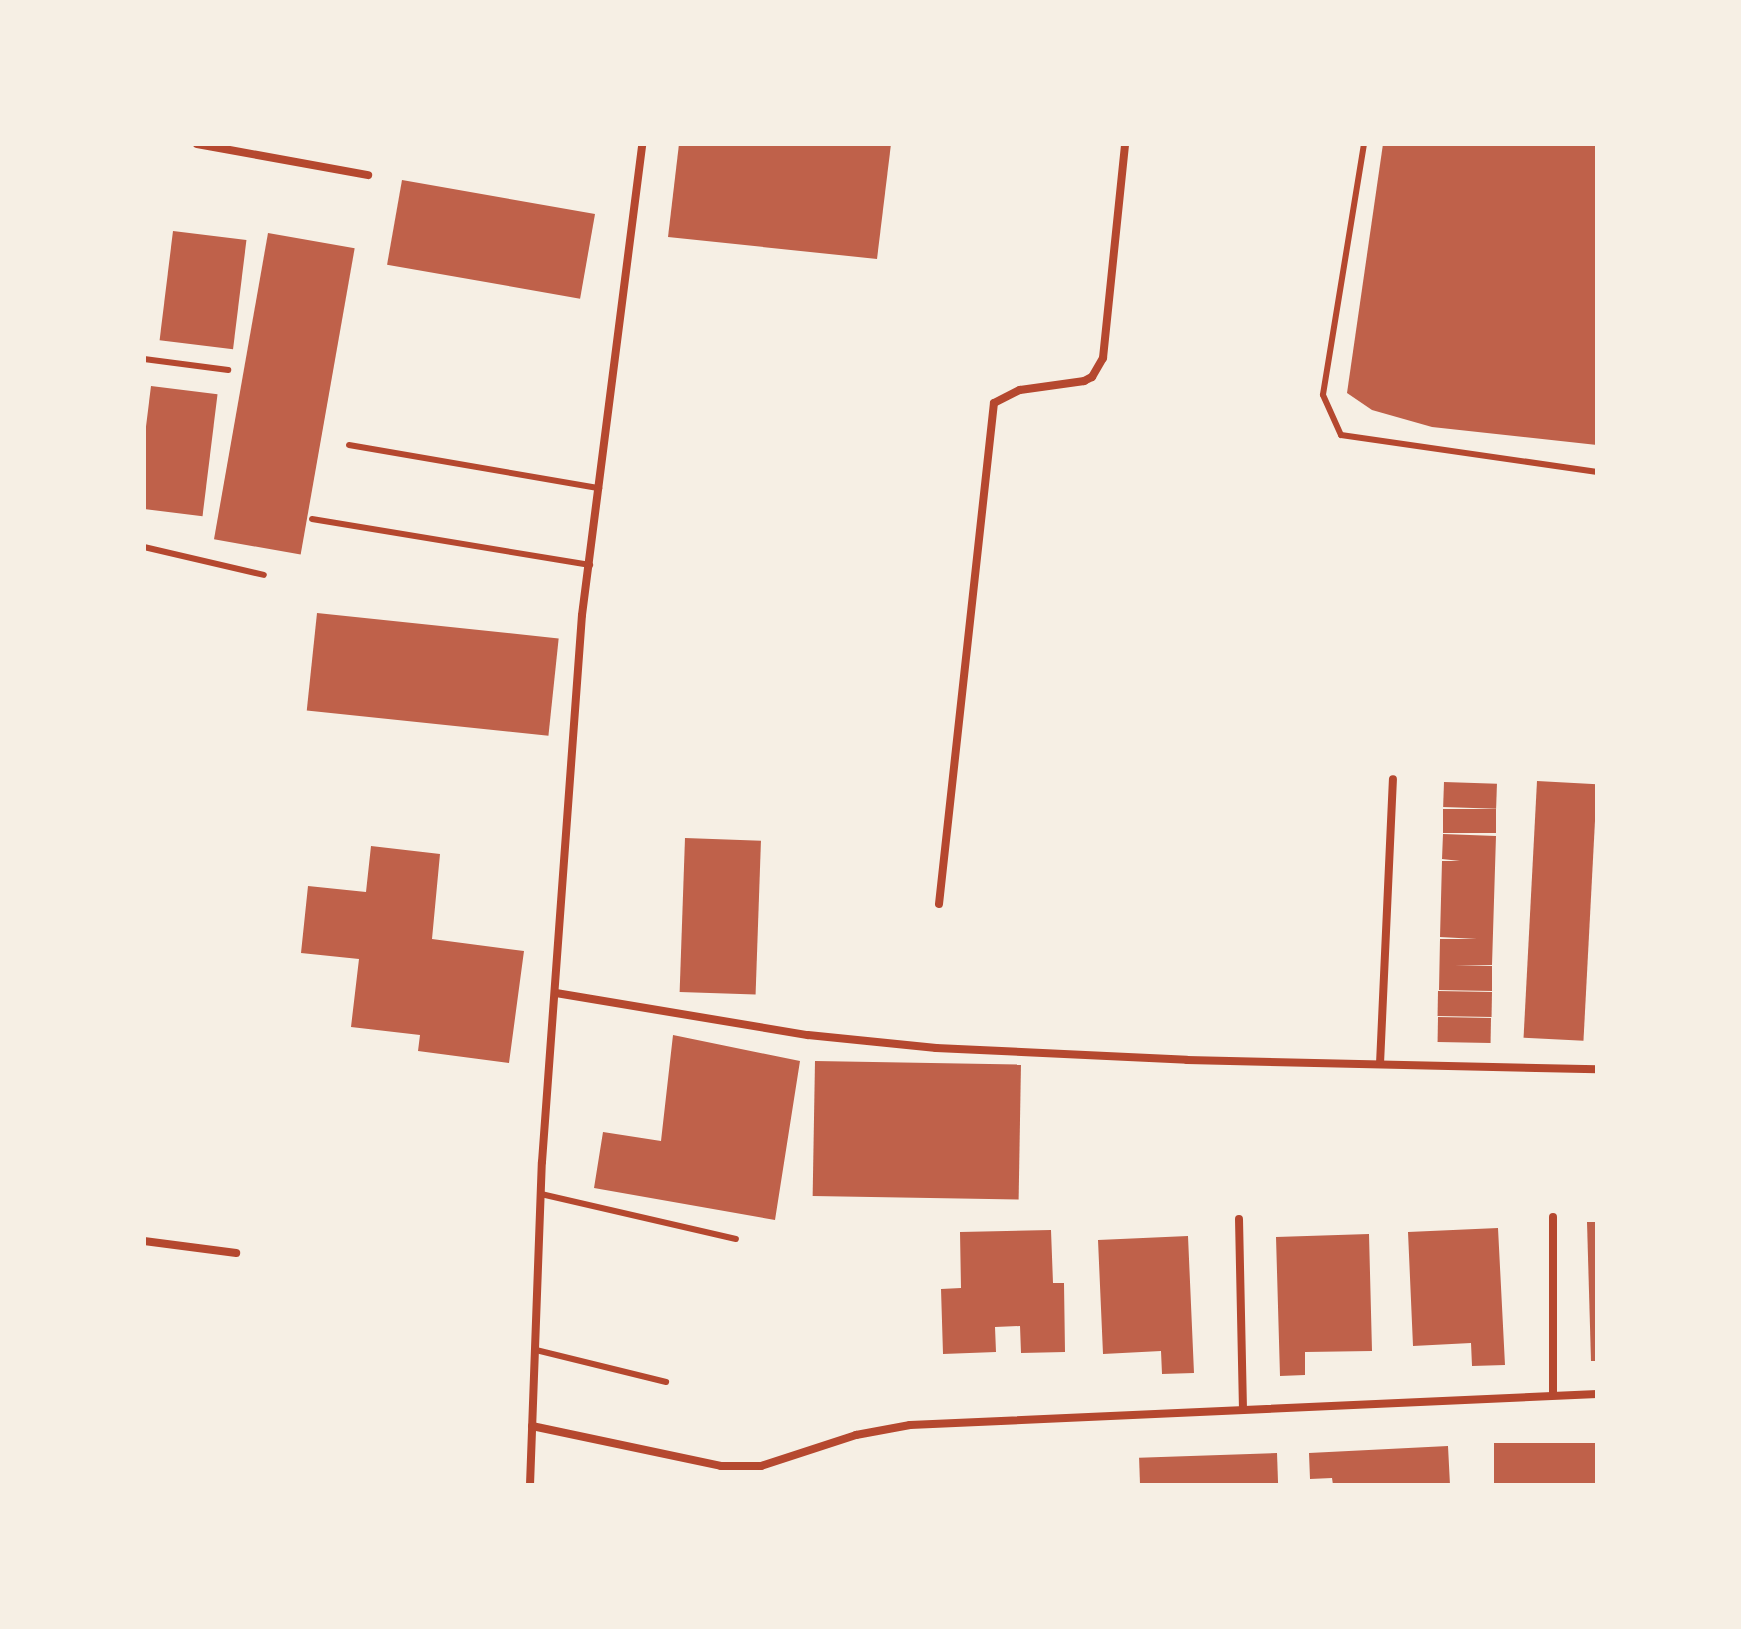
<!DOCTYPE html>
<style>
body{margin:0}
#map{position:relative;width:1741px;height:1629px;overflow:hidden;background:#f6efe4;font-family:"Varela Round",sans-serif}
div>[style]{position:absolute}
.building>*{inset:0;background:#bf614a;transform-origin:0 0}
.service>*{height:6px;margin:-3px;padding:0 3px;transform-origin:3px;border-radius:3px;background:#b5482f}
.minor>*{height:8px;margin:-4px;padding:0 4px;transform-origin:4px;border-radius:4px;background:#b5482f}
span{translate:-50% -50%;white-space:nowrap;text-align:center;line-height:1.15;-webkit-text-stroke:8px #f6efe4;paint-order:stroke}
.frame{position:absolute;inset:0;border:146px solid #f6efe4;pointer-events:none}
</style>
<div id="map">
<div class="building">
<div style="clip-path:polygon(679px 144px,891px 144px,877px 259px,668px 237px)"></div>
<div style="clip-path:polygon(1383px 144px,1597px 144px,1597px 445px,1432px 427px,1372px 410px,1347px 393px)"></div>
<div style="left:402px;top:180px;width:196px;height:86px;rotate:10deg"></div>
<div style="left:173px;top:231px;width:74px;height:110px;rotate:7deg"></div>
<div style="left:268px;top:233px;width:88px;height:311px;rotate:10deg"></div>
<div style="left:151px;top:386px;width:67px;height:123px;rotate:7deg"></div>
<div style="left:317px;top:613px;width:243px;height:98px;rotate:6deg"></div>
<div style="left:1537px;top:781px;width:60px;height:257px;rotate:3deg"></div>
<div style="left:1444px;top:782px;width:53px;height:25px;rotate:2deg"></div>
<div style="left:1443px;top:809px;width:53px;height:24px"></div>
<div style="clip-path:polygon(1443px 834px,1496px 836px,1492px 965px,1455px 965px,1492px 966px,1492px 991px,1439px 990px,1440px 939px,1477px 939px,1440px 937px,1442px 861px,1460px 861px,1442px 859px)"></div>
<div style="left:685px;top:838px;width:76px;height:154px;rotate:2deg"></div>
<div style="clip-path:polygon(371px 846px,440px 854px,432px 939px,524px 951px,509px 1063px,418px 1051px,420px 1035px,351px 1027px,359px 959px,301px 953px,308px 886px,366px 892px)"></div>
<div style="left:1438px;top:991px;width:54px;height:25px;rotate:1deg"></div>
<div style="left:1438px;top:1017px;width:53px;height:25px;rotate:1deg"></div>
<div style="clip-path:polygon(673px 1035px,800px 1061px,775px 1220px,594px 1188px,603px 1132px,661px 1141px)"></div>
<div style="left:815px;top:1061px;width:206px;height:135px;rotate:1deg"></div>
<div style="clip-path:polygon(1587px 1222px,1597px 1222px,1597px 1361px,1591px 1361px)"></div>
<div style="clip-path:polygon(1498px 1228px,1505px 1365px,1472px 1366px,1471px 1343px,1413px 1346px,1408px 1232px)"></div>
<div style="clip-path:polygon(1051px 1230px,1053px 1283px,1064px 1283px,1065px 1352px,1021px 1353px,1020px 1326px,995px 1327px,996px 1352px,943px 1354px,941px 1289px,961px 1288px,960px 1232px)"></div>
<div style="clip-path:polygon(1369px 1234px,1372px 1351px,1305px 1352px,1305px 1375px,1280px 1376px,1276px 1237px)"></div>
<div style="clip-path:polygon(1188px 1236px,1194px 1373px,1162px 1374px,1161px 1351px,1103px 1354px,1098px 1240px)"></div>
<div style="left:1597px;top:1443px;width:42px;height:103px;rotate:90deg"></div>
<div style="clip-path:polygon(1448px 1446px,1450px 1485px,1333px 1485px,1332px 1478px,1310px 1479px,1309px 1453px)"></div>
<div style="left:1277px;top:1453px;width:32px;height:138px;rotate:88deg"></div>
</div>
<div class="service">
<div style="left:1364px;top:144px;width:254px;rotate:99.3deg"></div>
<div style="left:1323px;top:395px;width:44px;rotate:65.8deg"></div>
<div style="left:1341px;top:435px;width:259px;rotate:8.2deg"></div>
<div style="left:144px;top:359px;width:85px;rotate:7.5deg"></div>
<div style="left:349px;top:445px;width:254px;rotate:9.8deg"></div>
<div style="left:312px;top:519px;width:282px;rotate:9.4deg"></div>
<div style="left:144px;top:547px;width:123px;rotate:13.1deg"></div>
<div style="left:541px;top:1194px;width:200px;rotate:13deg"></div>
<div style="left:536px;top:1350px;width:134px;rotate:13.8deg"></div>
</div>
<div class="minor">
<div style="left:197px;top:144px;width:174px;rotate:10.3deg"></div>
<div style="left:939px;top:904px;width:504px;rotate:-83.74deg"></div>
<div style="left:994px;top:403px;width:29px;rotate:-27deg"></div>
<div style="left:1020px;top:390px;width:65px;rotate:-8deg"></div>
<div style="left:1084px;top:381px;width:9px;rotate:-27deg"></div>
<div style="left:1092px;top:377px;width:22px;rotate:-60deg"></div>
<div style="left:1103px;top:358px;width:215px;rotate:-84.1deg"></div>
<div style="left:556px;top:993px;width:255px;rotate:9.5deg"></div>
<div style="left:808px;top:1035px;width:129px;rotate:5.8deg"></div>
<div style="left:936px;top:1048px;width:251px;rotate:2.7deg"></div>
<div style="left:1187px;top:1060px;width:410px;rotate:1.3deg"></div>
<div style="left:1380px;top:1064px;width:285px;rotate:-87.4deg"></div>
<div style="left:1553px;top:1217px;width:177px;rotate:90deg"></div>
<div style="left:1239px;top:1219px;width:190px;rotate:88.8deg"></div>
<div style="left:144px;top:1241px;width:93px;rotate:7.4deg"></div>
<div style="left:532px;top:1426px;width:193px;rotate:11.9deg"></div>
<div style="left:721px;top:1466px;width:40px"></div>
<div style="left:761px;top:1466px;width:100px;rotate:-18.1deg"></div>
<div style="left:856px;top:1435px;width:55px;rotate:-10.5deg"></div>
<div style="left:910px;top:1425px;width:688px;rotate:-2.58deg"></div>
<div style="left:530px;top:1485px;width:323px;rotate:-87.9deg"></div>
<div style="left:542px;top:1162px;width:548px;rotate:-85.82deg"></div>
<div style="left:582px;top:615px;width:475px;rotate:-82.7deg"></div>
</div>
<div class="frame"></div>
</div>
